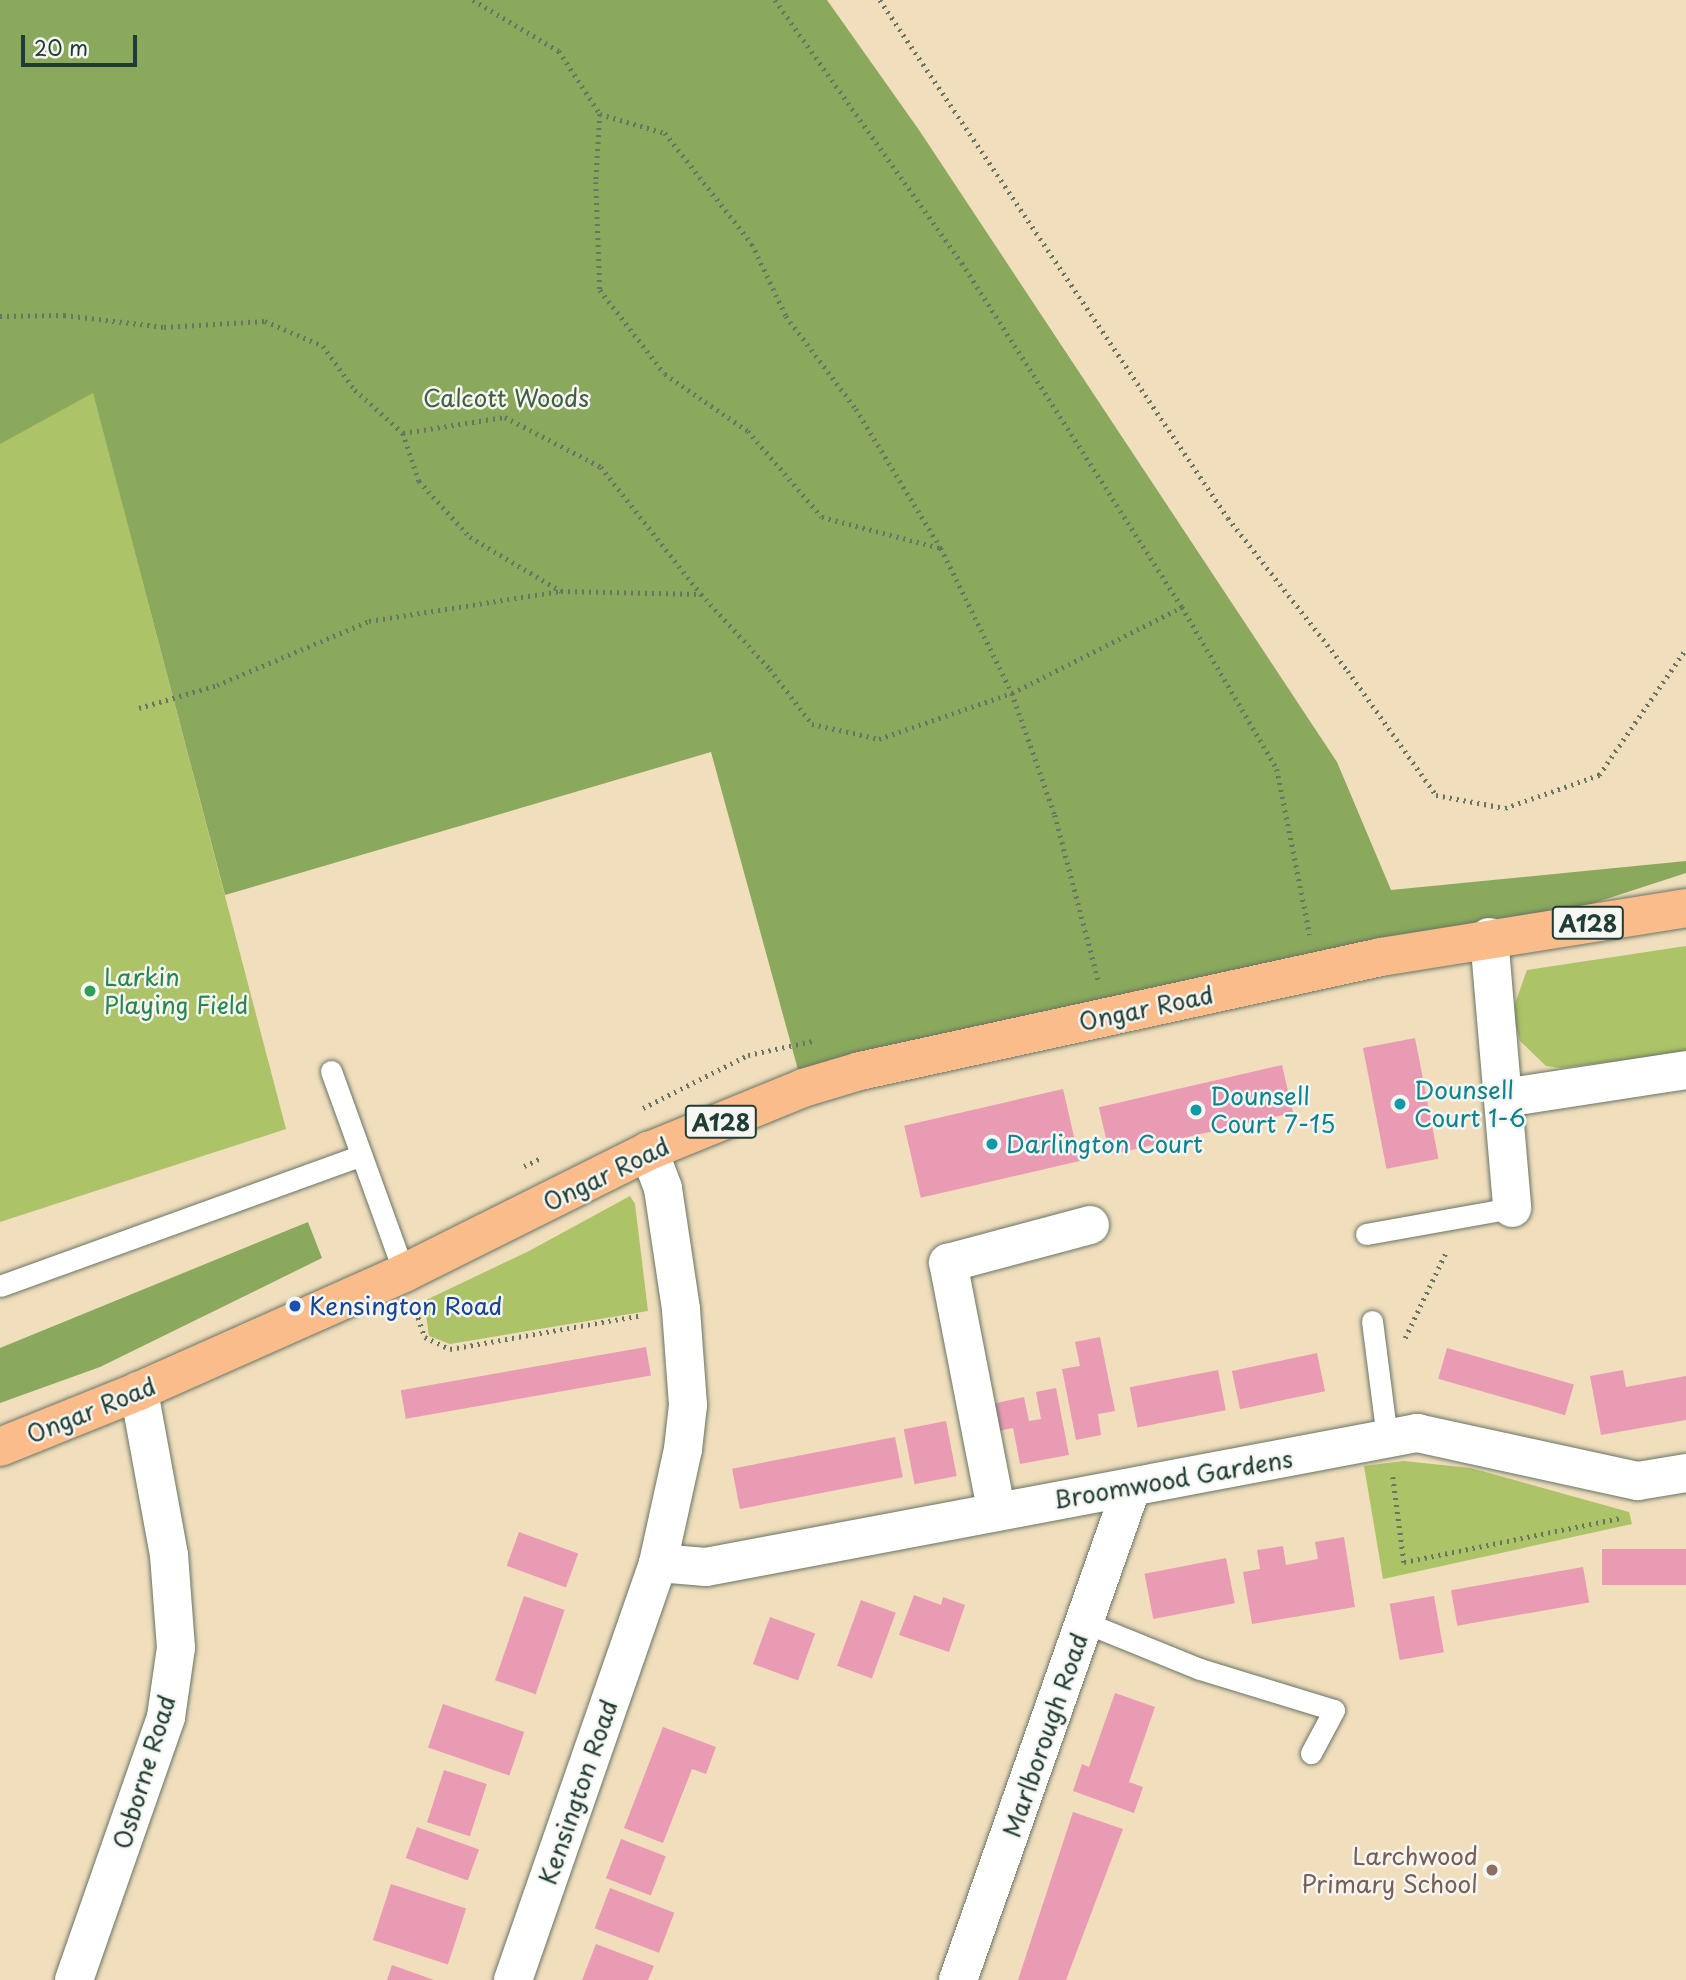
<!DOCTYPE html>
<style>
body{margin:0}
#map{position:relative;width:1686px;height:1980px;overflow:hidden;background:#f0debd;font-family:"Playpen Sans",sans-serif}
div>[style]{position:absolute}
.green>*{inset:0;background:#adc368}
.forest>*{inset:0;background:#8aa95c}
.building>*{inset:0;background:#ea9bb4;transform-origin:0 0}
.path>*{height:4.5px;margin-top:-2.25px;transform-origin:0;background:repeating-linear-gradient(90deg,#687564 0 2px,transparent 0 7px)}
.roads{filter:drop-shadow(0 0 2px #687564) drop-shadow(0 0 2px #687564)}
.lane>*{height:21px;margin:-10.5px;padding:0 10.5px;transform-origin:10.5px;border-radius:10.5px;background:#fff}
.street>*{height:38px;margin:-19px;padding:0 19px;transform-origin:19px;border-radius:19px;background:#fff}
.primary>*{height:38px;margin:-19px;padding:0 19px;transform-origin:19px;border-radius:19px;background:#f9bc8a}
.dots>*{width:19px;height:19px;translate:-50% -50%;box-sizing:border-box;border:4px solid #f6f6f2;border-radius:50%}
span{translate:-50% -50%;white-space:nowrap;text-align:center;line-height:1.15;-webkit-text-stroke:5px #f6f6f2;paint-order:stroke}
.shield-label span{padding:2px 5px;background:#f6f6f2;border:2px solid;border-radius:5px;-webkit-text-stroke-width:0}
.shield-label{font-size:23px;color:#1f3d34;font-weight:700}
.park-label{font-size:24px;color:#425e41}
.leisure-label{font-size:24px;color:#27864d}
.left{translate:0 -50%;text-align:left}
.street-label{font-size:24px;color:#1f3d34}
.culture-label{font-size:24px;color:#0d838f}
.transit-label{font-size:24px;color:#164399}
.education-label{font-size:24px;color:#785e54}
.right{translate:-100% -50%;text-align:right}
.scale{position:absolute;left:21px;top:35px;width:116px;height:32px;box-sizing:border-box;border:4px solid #1f3d34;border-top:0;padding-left:9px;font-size:21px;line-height:24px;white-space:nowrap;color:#1f3d34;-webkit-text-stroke:5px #f6f6f2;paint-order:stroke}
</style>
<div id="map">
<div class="green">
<div style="clip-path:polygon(93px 392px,286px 1129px,0 1222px,0 443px)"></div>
<div style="clip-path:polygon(1686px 946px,1686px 1052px,1561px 1068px,1546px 1066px,1520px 1041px,1512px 1012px,1527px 970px)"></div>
<div style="clip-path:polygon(630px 1196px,635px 1204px,648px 1311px,450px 1344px,429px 1336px,424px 1301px,529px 1251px)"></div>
<div style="clip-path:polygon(1404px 1461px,1471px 1468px,1629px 1512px,1632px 1524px,1383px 1579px,1364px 1466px)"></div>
</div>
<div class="forest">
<div style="clip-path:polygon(0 0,827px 0,919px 130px,1337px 762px,1391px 890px,1686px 861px,1686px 873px,1489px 937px,803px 1088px,711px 752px,225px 895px,93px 393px,0 444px)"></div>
<div style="clip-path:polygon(308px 1222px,322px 1258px,100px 1367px,0 1403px,0 1348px)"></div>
</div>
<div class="building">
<div style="left:1415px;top:1038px;width:123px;height:53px;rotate:79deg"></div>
<div style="left:1282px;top:1065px;width:49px;height:188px;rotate:77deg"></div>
<div style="left:1063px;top:1089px;width:74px;height:163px;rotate:77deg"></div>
<div style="clip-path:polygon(1100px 1337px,1115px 1411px,1098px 1414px,1101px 1435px,1076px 1440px,1062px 1369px,1080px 1366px,1075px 1342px)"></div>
<div style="left:646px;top:1347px;width:29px;height:249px;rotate:80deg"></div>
<div style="left:1447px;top:1348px;width:132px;height:32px;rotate:16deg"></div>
<div style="left:1317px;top:1353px;width:39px;height:87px;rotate:78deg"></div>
<div style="left:1218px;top:1370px;width:41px;height:90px;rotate:79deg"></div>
<div style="clip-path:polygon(1623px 1370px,1626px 1387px,1686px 1376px,1686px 1420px,1601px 1435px,1590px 1376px)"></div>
<div style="clip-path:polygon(1056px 1388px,1069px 1455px,1020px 1464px,1013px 1428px,988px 1433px,983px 1406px,1024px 1397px,1029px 1421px,1041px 1419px,1036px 1392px)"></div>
<div style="left:946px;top:1421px;width:56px;height:43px;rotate:79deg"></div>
<div style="left:895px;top:1437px;width:41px;height:166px;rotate:79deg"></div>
<div style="left:519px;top:1532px;width:63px;height:36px;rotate:20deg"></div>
<div style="clip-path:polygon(1344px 1537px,1355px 1607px,1252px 1624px,1243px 1572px,1260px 1569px,1257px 1550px,1283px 1546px,1286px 1565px,1318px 1559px,1315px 1542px)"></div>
<div style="left:1686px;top:1549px;width:36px;height:84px;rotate:90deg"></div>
<div style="left:1226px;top:1558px;width:46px;height:83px;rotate:79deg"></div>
<div style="left:1583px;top:1567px;width:36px;height:134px;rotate:80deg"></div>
<div style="clip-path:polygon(914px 1595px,941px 1605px,943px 1597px,965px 1605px,949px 1652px,899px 1635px)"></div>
<div style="left:524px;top:1596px;width:43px;height:89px;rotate:19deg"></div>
<div style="left:1434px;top:1596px;width:57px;height:45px;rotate:80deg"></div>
<div style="left:861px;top:1600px;width:37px;height:70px;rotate:20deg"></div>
<div style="left:770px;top:1617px;width:48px;height:50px;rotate:20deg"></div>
<div style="clip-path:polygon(1115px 1693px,1155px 1707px,1129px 1782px,1143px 1787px,1134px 1813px,1073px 1791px,1082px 1764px,1089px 1767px)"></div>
<div style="left:443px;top:1704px;width:86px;height:46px;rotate:19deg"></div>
<div style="clip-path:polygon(663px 1727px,716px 1747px,706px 1774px,692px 1769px,663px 1843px,624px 1828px)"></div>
<div style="left:444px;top:1770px;width:45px;height:55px;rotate:18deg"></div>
<div style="clip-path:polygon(1073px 1812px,1123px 1829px,1066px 1980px,1018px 1980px)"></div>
<div style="left:417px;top:1827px;width:66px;height:33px;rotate:20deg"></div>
<div style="left:621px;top:1839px;width:48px;height:42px;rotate:21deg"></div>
<div style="left:391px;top:1884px;width:79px;height:59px;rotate:18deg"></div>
<div style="left:610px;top:1888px;width:69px;height:43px;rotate:21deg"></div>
<div style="clip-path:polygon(596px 1944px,654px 1966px,648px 1980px,582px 1980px)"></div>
<div style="clip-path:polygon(392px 1965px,434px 1980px,387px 1980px)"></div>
</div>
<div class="path">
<div style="left:473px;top:0;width:100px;rotate:30.7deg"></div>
<div style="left:559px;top:51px;width:75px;rotate:56.9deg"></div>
<div style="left:600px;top:114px;width:68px;rotate:16.3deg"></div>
<div style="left:665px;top:133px;width:141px;rotate:51.9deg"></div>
<div style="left:752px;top:244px;width:80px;rotate:64.7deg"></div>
<div style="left:786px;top:316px;width:116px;rotate:53deg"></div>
<div style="left:856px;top:409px;width:163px;rotate:58.6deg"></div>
<div style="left:941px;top:548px;width:161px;rotate:63.9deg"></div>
<div style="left:1012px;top:693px;width:129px;rotate:70.6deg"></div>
<div style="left:1055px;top:815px;width:170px;rotate:75.3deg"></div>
<div style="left:775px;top:0;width:323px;rotate:54.6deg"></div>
<div style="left:962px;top:263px;width:408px;rotate:57.4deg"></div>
<div style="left:1182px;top:607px;width:188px;rotate:59.6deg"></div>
<div style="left:1277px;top:769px;width:169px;rotate:78.8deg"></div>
<div style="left:880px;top:0;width:624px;rotate:56.11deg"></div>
<div style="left:1228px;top:518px;width:194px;rotate:51.9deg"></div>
<div style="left:1348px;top:671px;width:152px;rotate:54.6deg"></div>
<div style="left:1436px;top:795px;width:70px;rotate:10.7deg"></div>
<div style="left:1505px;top:808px;width:100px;rotate:-19.3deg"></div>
<div style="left:1599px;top:775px;width:153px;rotate:-55.4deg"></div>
<div style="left:600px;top:114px;width:68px;rotate:93.4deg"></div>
<div style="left:596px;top:182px;width:108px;rotate:87.9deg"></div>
<div style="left:600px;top:290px;width:106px;rotate:52.3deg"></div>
<div style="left:665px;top:374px;width:101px;rotate:34.5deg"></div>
<div style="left:748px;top:431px;width:113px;rotate:49.3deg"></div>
<div style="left:822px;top:517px;width:122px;rotate:14.7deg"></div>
<div style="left:0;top:316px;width:64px;rotate:-0.9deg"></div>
<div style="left:64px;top:315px;width:101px;rotate:6.8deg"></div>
<div style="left:164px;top:327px;width:101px;rotate:-3.4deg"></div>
<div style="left:265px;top:321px;width:63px;rotate:23.3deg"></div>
<div style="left:323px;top:346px;width:54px;rotate:54deg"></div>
<div style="left:355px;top:390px;width:64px;rotate:41.9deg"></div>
<div style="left:403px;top:433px;width:51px;rotate:71.6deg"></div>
<div style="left:419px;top:481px;width:76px;rotate:47.7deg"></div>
<div style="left:470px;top:537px;width:106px;rotate:30.7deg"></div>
<div style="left:561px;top:591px;width:140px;rotate:1.2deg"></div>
<div style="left:701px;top:594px;width:102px;rotate:47.4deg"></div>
<div style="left:770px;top:669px;width:69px;rotate:52.6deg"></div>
<div style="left:812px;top:724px;width:69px;rotate:12.6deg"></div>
<div style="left:879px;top:739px;width:141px;rotate:-19.1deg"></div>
<div style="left:1012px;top:693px;width:191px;rotate:-26.8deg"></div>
<div style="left:403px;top:433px;width:103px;rotate:-8.9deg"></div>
<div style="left:505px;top:417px;width:108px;rotate:27.5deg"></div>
<div style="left:601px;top:467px;width:162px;rotate:51.8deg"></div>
<div style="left:139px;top:708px;width:81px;rotate:-16.4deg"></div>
<div style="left:217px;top:685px;width:165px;rotate:-22.8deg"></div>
<div style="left:369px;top:621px;width:194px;rotate:-8.9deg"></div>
<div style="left:643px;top:1108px;width:118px;rotate:-26.8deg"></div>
<div style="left:748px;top:1055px;width:66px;rotate:-12.2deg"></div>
<div style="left:524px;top:1166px;width:19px;rotate:-25deg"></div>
<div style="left:416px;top:1311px;width:28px;rotate:71deg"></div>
<div style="left:425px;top:1337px;width:28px;rotate:26deg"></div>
<div style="left:450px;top:1349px;width:195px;rotate:-10deg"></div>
<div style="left:1405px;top:1338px;width:95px;rotate:-64.5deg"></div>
<div style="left:1393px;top:1477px;width:86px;rotate:82.6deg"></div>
<div style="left:1404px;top:1562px;width:221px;rotate:-11.5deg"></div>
</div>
<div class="roads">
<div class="lane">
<div style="left:331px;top:1071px;width:215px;rotate:70.1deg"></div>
<div style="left:1366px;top:1234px;width:148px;rotate:-10.1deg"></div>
<div style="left:0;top:1286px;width:383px;rotate:-19.9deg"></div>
<div style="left:1372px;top:1321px;width:118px;rotate:82.7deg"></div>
<div style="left:1084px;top:1622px;width:125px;rotate:22.1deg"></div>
<div style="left:1200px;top:1669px;width:140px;rotate:17deg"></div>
<div style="left:1334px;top:1710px;width:49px;rotate:118.1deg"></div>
</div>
<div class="street">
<div style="left:1489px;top:937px;width:272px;rotate:85.1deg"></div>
<div style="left:1504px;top:1098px;width:184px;rotate:-8.7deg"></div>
<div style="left:996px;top:1509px;width:251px;rotate:-101deg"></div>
<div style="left:948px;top:1263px;width:147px;rotate:-15deg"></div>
<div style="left:658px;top:1563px;width:48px;rotate:4.8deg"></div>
<div style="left:706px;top:1567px;width:724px;rotate:-10.67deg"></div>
<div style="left:1417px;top:1433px;width:226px;rotate:12.3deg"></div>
<div style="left:1638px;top:1481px;width:49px;rotate:-9.5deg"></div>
<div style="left:74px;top:1980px;width:279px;rotate:-70.7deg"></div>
<div style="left:166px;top:1717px;width:70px;rotate:-81.8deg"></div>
<div style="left:176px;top:1648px;width:93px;rotate:-94.3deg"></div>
<div style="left:169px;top:1555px;width:167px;rotate:-100.4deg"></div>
<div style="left:513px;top:1980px;width:441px;rotate:-70.8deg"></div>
<div style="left:658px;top:1563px;width:117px;rotate:-77.6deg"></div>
<div style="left:683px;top:1449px;width:44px;rotate:-83.5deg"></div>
<div style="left:688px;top:1405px;width:96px;rotate:-94.2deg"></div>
<div style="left:681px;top:1309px;width:122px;rotate:-98.5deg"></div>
<div style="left:663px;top:1188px;width:40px;rotate:-111deg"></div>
<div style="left:958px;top:1980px;width:521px;rotate:-70.59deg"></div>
</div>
<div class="primary">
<div style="left:0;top:1447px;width:150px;rotate:-21.9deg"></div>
<div style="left:139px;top:1391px;width:290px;rotate:-24deg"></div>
<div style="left:404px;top:1273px;width:274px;rotate:-26.5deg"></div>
<div style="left:649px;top:1151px;width:166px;rotate:-22.2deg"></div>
<div style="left:803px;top:1088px;width:59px;rotate:-16.6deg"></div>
<div style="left:860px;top:1071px;width:533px;rotate:-12.34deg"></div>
<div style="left:1381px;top:957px;width:309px;rotate:-9.1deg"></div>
</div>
</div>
<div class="dots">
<div style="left:90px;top:991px;background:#2e9e5b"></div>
<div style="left:1400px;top:1104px;background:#0f9aa8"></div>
<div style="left:1196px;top:1110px;background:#0f9aa8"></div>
<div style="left:992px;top:1144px;background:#0f9aa8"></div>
<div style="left:295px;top:1306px;background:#1a4fb4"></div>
<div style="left:1492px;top:1870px;background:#8d6e63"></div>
</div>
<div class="shield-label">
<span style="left:1588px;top:923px">A128</span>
<span style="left:721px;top:1122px">A128</span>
</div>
<div class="park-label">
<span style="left:506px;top:398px">Calcott Woods</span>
</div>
<div class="leisure-label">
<span class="left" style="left:104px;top:991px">Larkin<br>Playing Field</span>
</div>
<div class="street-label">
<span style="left:1146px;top:1008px;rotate:-12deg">Ongar Road</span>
<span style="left:606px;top:1174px;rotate:-26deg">Ongar Road</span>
<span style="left:91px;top:1410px;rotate:-22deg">Ongar Road</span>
<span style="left:1173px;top:1479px;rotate:-10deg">Broomwood Gardens</span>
<span style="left:1045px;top:1735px;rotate:-71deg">Marlborough Road</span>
<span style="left:144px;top:1772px;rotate:-73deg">Osborne Road</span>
<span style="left:578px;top:1792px;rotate:-71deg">Kensington Road</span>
</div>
<div class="culture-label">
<span class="left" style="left:1414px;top:1104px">Dounsell<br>Court 1-6</span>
<span class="left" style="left:1210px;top:1110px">Dounsell<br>Court 7-15</span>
<span class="left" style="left:1006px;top:1144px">Darlington Court</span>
</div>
<div class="transit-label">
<span class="left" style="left:309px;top:1306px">Kensington Road</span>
</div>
<div class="education-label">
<span class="right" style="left:1478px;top:1870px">Larchwood<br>Primary School</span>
</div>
<div class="scale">20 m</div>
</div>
